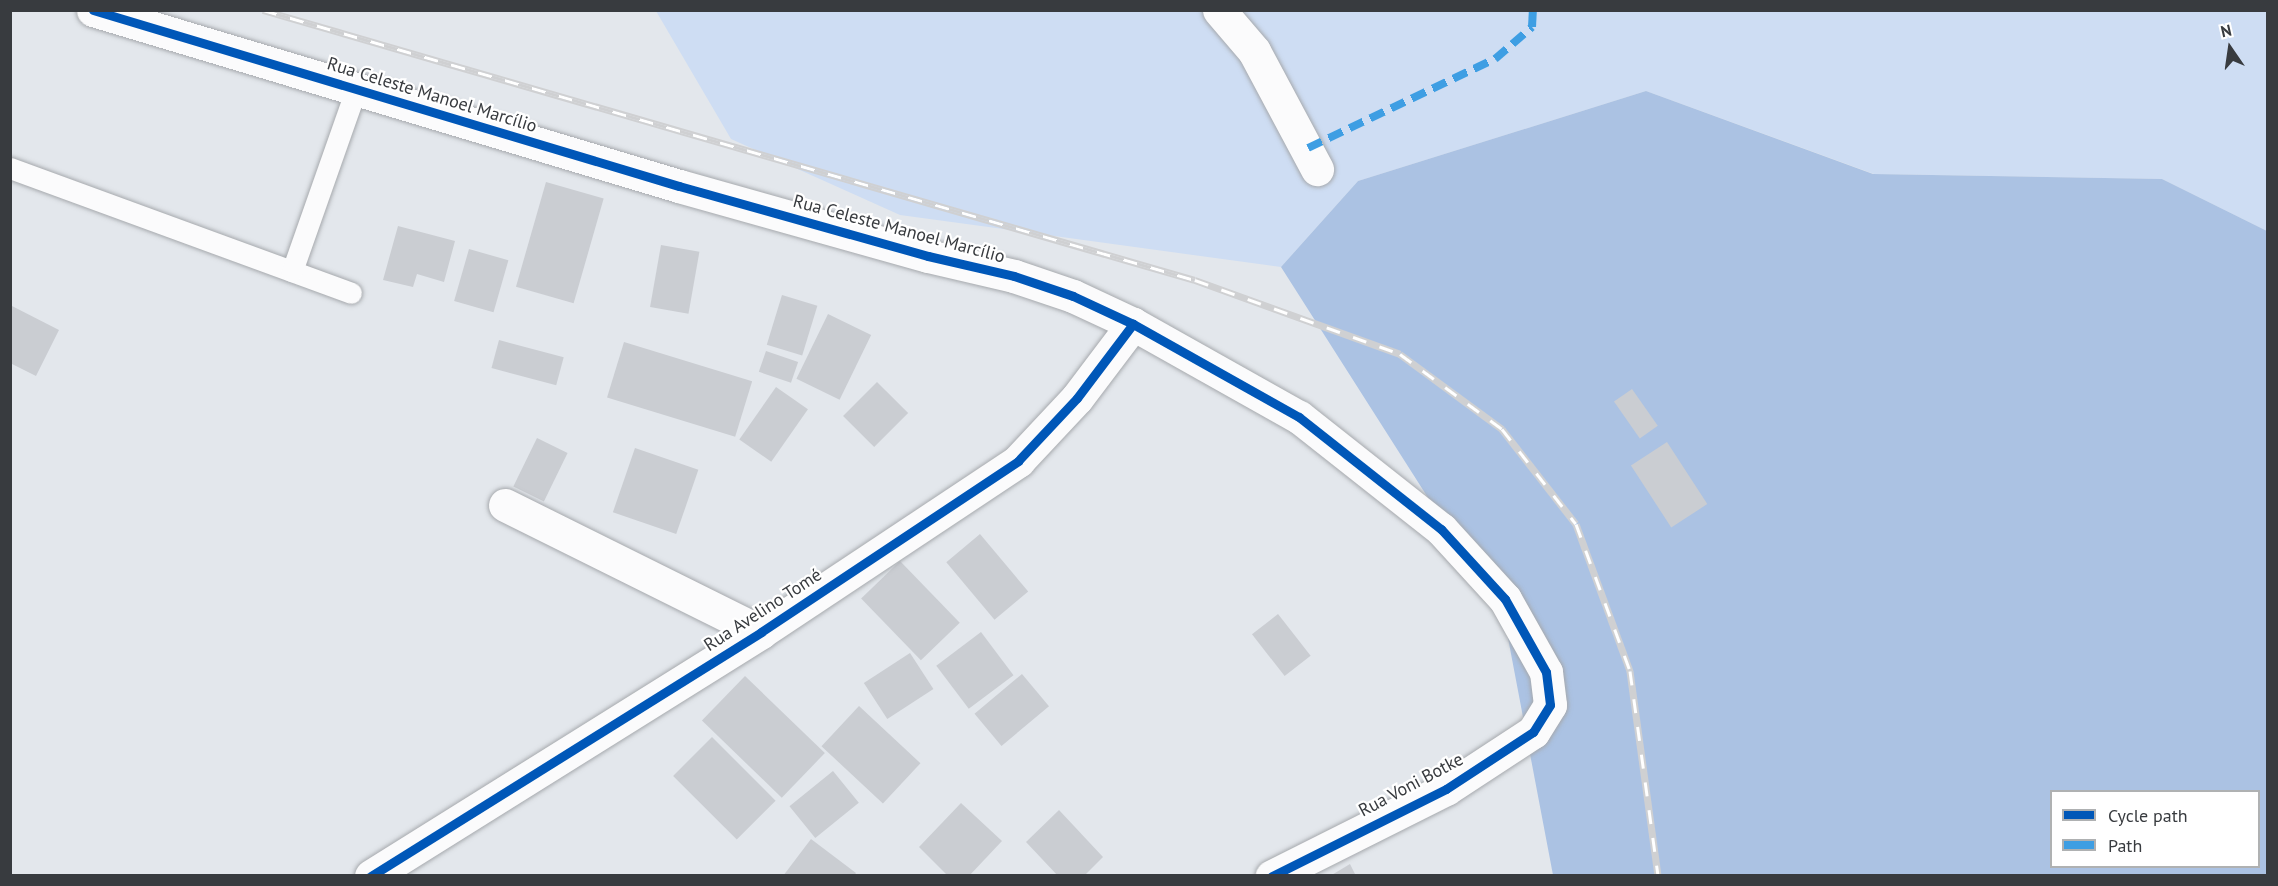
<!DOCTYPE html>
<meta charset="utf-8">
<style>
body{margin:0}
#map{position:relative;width:2278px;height:886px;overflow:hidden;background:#e3e7ec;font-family:"PT Sans",sans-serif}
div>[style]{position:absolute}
.green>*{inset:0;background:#ceddf3}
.forest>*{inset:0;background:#abc2e3}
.building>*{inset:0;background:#cacdd2;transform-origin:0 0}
.roads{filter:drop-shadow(0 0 2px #a6a9ad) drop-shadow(0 0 2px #a6a9ad)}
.lane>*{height:21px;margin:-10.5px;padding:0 10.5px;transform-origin:10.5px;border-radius:10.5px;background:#fbfbfc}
.street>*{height:33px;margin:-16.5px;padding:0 16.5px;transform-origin:16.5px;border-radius:16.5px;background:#fbfbfc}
.rail>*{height:7px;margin-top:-3.5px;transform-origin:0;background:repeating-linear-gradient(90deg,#fff 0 14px,#cfd0d2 0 28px);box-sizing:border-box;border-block:2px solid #cfd0d2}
.quiet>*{height:8px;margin-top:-4px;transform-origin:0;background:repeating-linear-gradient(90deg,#3e9ee3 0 15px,transparent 0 23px)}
.cycleway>*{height:9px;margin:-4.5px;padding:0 4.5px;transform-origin:4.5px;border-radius:4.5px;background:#0057b8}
span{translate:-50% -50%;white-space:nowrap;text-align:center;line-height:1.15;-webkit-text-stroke:4.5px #fff;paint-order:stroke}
.street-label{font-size:18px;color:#383b3f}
.frame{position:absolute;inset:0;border:12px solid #383b3f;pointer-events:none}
.legend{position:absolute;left:2050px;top:790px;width:210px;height:78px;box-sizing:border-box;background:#fff;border:2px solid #afb1b2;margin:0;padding:8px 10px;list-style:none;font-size:18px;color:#383b3f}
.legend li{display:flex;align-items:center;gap:12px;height:30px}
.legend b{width:30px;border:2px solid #afb1b2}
.north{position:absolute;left:2200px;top:18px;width:60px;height:60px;-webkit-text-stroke:4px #fff;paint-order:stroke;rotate:347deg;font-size:16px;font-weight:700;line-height:24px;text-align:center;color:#383b3f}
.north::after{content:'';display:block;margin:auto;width:21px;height:27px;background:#383b3f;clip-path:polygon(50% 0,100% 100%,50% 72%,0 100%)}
</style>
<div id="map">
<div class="green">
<div style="clip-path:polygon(656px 11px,2267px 11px,2267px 231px,2162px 179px,1874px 174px,1646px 91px,1358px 181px,1281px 267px,900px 215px,731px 139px)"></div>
</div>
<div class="forest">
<div style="clip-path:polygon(evenodd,1646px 91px,1873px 174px,2162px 179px,2267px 231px,2267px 875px,1553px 875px,1504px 617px,1281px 267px,1358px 181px,1646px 91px,2052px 792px,2258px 792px,2258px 866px,2052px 866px,2052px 792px)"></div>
</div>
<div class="building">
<div style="left:546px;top:182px;width:60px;height:109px;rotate:16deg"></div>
<div style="clip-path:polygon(398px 226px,455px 241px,444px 282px,417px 274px,413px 287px,383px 280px)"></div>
<div style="left:661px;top:245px;width:39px;height:63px;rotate:10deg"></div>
<div style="left:469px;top:249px;width:41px;height:54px;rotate:16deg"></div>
<div style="left:782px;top:295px;width:37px;height:52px;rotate:17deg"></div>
<div style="clip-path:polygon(10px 305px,59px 330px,36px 376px,10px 363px)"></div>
<div style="left:828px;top:314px;width:48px;height:72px;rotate:26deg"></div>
<div style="left:499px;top:340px;width:67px;height:29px;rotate:15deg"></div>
<div style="left:624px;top:342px;width:134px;height:58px;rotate:17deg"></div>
<div style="left:766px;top:351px;width:34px;height:22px;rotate:19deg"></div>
<div style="left:877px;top:382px;width:44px;height:48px;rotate:45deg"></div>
<div style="left:776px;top:387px;width:39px;height:64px;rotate:35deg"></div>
<div style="left:1632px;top:389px;width:45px;height:22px;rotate:55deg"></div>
<div style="left:537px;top:438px;width:34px;height:54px;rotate:26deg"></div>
<div style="left:1667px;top:442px;width:74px;height:43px;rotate:57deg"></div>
<div style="left:635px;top:448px;width:67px;height:68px;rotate:19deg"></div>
<div style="left:980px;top:534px;width:75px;height:44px;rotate:50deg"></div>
<div style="left:900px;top:561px;width:86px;height:54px;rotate:46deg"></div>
<div style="left:1278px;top:614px;width:53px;height:33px;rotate:52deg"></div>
<div style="left:981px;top:632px;width:54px;height:56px;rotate:53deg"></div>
<div style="left:910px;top:653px;width:43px;height:55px;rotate:57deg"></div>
<div style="left:1022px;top:674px;width:42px;height:62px;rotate:50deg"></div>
<div style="left:745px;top:676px;width:111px;height:62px;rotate:44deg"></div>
<div style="left:859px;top:706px;width:84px;height:55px;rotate:43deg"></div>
<div style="left:712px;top:737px;width:90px;height:55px;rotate:45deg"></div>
<div style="left:833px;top:771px;width:41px;height:56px;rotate:51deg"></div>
<div style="clip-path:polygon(961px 803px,1002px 841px,969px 876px,948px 876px,919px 847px)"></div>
<div style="clip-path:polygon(1059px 810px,1103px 857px,1084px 876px,1058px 876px,1026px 842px)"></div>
<div style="clip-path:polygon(811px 839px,856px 873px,854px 876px,783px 876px)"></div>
<div style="clip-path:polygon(1350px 864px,1356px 876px,1330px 876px)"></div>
</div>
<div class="roads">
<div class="lane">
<div style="left:10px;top:168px;width:363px;rotate:20.1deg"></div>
<div style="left:292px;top:271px;width:193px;rotate:-70.6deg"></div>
</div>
<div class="street">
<div style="left:93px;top:10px;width:612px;rotate:16.72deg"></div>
<div style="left:679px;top:186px;width:259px;rotate:15.7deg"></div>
<div style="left:928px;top:256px;width:88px;rotate:13.1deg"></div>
<div style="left:1014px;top:276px;width:62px;rotate:18.7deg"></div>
<div style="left:1073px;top:296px;width:66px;rotate:25deg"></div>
<div style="left:1133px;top:324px;width:190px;rotate:29.3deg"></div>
<div style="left:1299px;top:417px;width:181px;rotate:38.3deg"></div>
<div style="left:1441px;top:529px;width:95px;rotate:47.6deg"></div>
<div style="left:1505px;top:599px;width:84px;rotate:60.7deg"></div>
<div style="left:1546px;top:672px;width:33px;rotate:83deg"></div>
<div style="left:1550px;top:705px;width:32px;rotate:122deg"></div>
<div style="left:1533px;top:732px;width:104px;rotate:146.8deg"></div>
<div style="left:1446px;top:789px;width:195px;rotate:153.4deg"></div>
<div style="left:1219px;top:10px;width:54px;rotate:49.5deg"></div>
<div style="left:1254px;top:51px;width:134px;rotate:61.9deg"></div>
<div style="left:505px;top:505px;width:286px;rotate:26.4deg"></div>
<div style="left:371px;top:876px;width:460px;rotate:-32deg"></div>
<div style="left:761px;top:632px;width:309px;rotate:-33.6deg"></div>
<div style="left:1018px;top:461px;width:86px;rotate:-46.9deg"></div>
<div style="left:1077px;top:398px;width:93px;rotate:-52.9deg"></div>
</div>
</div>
<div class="rail">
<div style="left:263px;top:10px;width:970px;rotate:16.16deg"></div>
<div style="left:1195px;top:280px;width:218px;rotate:19.8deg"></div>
<div style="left:1400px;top:354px;width:127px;rotate:36.3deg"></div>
<div style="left:1502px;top:429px;width:120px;rotate:52.1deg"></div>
<div style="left:1576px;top:524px;width:157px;rotate:69.8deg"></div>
<div style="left:1630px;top:671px;width:207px;rotate:82.2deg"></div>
</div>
<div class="quiet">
<div style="left:1308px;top:148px;width:207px;rotate:-25.5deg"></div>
<div style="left:1495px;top:59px;width:49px;rotate:-40.9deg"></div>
<div style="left:1532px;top:27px;width:17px;rotate:-87deg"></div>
</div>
<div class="cycleway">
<div style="left:93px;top:10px;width:612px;rotate:16.72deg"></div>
<div style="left:679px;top:186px;width:259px;rotate:15.7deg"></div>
<div style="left:928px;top:256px;width:88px;rotate:13.1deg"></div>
<div style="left:1014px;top:276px;width:62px;rotate:18.7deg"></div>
<div style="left:1073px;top:296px;width:66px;rotate:25deg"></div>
<div style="left:1133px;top:324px;width:190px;rotate:29.3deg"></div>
<div style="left:1299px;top:417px;width:181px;rotate:38.3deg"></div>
<div style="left:1441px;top:529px;width:95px;rotate:47.6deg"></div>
<div style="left:1505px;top:599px;width:84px;rotate:60.7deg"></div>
<div style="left:1546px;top:672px;width:33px;rotate:83deg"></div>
<div style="left:1550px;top:705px;width:32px;rotate:122deg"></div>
<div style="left:1533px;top:732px;width:104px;rotate:146.8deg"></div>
<div style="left:1446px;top:789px;width:195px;rotate:153.4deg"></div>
<div style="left:371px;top:876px;width:460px;rotate:-32deg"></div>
<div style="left:761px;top:632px;width:309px;rotate:-33.6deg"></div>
<div style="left:1018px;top:461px;width:86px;rotate:-46.9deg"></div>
<div style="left:1077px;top:398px;width:93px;rotate:-52.9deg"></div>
</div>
<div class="street-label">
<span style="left:432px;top:95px;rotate:17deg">Rua Celeste Manoel Marcílio</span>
<span style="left:899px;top:229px;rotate:15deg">Rua Celeste Manoel Marcílio</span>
<span style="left:763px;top:610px;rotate:-33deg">Rua Avelino Tomé</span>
<span style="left:1411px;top:785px;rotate:-28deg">Rua Voni Botke</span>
</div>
<div class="frame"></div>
<ul class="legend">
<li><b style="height:8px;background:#0057b8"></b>Cycle path</li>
<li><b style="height:8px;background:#3e9ee3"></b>Path</li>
</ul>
<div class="north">N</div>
</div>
